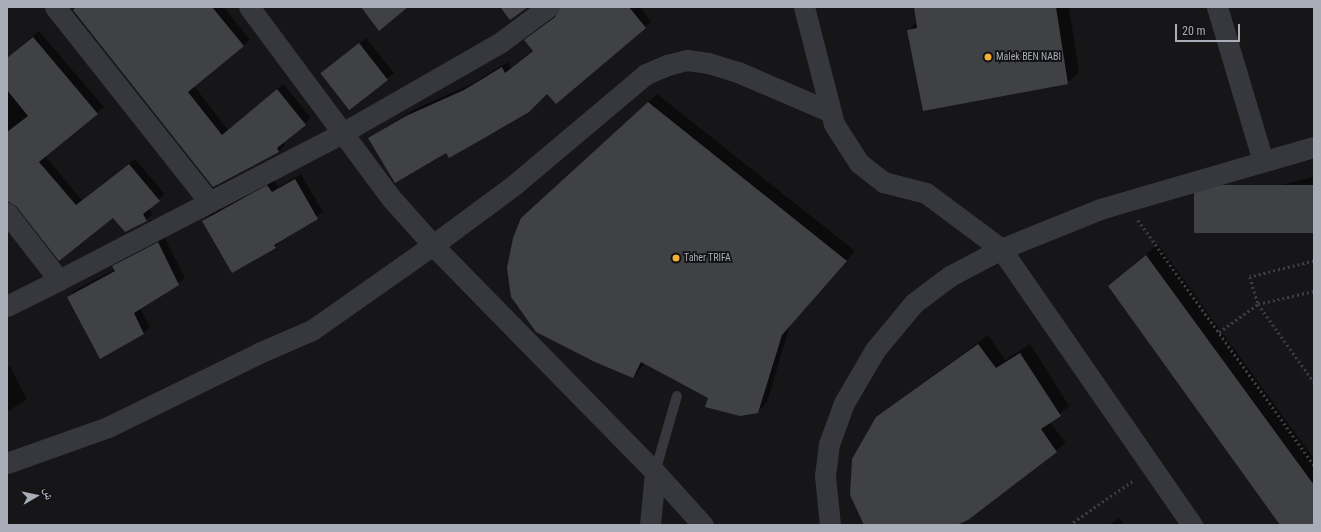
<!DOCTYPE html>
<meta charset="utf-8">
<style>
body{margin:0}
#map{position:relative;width:1321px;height:532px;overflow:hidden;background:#161618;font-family:"Roboto Condensed","Noto Naskh Arabic",sans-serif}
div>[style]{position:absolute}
.shadow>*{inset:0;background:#0007}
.building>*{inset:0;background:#404145;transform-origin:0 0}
.path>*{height:2.5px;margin-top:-1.25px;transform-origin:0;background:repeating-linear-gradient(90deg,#3d3f44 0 2px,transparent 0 5px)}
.service>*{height:10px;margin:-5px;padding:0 5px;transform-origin:5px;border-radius:5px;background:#37383d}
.minor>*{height:21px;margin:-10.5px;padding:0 10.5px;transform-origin:10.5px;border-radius:10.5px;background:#37383d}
.dots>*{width:11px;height:11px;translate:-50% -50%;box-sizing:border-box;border:2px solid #111113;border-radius:50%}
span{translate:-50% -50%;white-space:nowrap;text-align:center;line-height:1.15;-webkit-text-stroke:3.5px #111113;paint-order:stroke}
.poi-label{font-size:10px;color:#a8adb8}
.left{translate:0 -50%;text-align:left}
.frame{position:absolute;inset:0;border:8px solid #a8adb8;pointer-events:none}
.north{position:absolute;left:16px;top:476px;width:40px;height:40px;-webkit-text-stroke:3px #111113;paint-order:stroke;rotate:81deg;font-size:11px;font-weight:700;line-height:16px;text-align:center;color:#a8adb8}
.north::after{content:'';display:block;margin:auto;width:14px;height:18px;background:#a8adb8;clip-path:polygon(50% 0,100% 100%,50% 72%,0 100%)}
.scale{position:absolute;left:1175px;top:24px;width:65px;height:18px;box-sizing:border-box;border:2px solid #a8adb8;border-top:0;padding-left:5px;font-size:12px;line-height:14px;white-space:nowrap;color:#a8adb8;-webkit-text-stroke:3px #111113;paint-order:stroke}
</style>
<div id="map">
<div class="shadow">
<div style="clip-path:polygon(77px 7px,224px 7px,250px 40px,194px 86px,228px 130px,283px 84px,311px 118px,283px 142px,285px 145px,279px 151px,213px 185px)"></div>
<div style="clip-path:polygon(559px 7px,640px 7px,651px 22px,548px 93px,447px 151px,369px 138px,413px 110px,471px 84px,508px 62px,511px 68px,533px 50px,526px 40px,560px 11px)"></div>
<div style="clip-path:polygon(915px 7px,1069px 7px,1079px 72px,1067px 83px,909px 30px,917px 21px)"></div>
<div style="clip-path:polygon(39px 31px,104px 107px,45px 156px,82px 200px,135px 159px,165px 194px,149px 208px,152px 214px,146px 220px,17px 205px,7px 201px,7px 58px)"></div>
<div style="clip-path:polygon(366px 38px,394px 73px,349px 110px,329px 69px)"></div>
<div style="clip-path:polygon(657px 94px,855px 251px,790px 325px,767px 402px,758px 412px,709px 397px,645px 363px,633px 377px,537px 331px,515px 304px,508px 268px,531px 209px)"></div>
<div style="clip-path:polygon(301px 174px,323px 212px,281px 240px,275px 247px,204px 221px,210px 215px,274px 180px,278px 187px)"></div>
<div style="clip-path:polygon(1314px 177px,1314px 232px,1198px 213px,1209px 202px)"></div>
<div style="clip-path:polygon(164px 237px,185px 278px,140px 308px,150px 327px,143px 333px,68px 297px,74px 291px,115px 269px,114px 266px,120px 260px)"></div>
<div style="clip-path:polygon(1158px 244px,1314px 459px,1314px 525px,1282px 525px,1109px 286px)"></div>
<div style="clip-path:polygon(988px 335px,1005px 360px,1030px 344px,1069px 406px,1050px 422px,1066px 443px,955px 525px,865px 525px,877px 417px)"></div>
<div style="clip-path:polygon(10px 366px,27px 399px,7px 412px,7px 368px)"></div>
<div style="clip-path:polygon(1119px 518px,1124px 525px,1109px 525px)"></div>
</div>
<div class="building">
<div style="clip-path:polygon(76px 7px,212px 7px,244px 46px,188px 92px,222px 135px,277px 89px,306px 125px,277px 148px,279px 152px,213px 187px,73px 10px)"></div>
<div style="clip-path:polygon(361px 7px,408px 7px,379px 31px)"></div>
<div style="clip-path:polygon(500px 7px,528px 7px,510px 20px)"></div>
<div style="clip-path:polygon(560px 7px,629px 7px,646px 28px,556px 104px,547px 94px,529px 112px,486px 137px,449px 158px,446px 153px,395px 183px,368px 138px,406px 116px,464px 90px,502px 67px,505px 73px,533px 51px,524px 40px,555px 17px)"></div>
<div style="clip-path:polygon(914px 7px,1056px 7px,1068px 84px,923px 111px,907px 30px,917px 28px)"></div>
<div style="clip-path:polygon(33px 37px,98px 114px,39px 162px,76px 205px,129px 164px,160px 201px,143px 214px,147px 221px,125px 232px,113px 218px,59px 261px,16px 206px,7px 201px,7px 132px,28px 116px,7px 90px,7px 58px)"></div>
<div style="left:359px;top:43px;width:47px;height:49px;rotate:52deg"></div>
<div style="clip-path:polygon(648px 102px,847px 261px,782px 335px,758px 413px,740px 416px,705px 407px,708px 398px,641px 362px,633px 378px,595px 362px,536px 332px,511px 297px,507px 268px,513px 238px,521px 218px)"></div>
<div style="clip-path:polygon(295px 179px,318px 219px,274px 245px,276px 248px,232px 273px,202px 221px,267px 185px,272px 192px)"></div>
<div style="left:1314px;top:185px;width:48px;height:120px;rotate:90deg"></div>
<div style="clip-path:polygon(158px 242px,179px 285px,134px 313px,144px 334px,100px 359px,67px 297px,115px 271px,112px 266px)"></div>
<div style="clip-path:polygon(1146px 255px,1314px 485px,1314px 525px,1280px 525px,1108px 286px)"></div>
<div style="clip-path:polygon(978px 344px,996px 368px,1020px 353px,1061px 416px,1041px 429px,1057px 452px,968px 520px,957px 525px,864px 525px,850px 495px,852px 459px,876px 417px)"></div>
</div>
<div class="path">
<div style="left:1138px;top:220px;width:302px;rotate:54.3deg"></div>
<div style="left:1314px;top:261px;width:66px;rotate:166deg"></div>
<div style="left:1250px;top:277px;width:28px;rotate:73deg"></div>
<div style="left:1258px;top:304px;width:96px;rotate:54.3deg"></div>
<div style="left:1219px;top:332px;width:48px;rotate:-35.7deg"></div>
<div style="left:1258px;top:304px;width:57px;rotate:-13.1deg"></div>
<div style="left:1058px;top:525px;width:2px"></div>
<div style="left:1069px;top:525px;width:79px;rotate:-34.7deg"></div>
</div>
<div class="service">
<div style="left:655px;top:472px;width:79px;rotate:-73.9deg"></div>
</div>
<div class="minor">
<div style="left:55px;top:7px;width:248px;rotate:51.6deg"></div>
<div style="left:804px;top:7px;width:121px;rotate:75.6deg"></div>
<div style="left:834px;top:124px;width:46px;rotate:57.3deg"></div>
<div style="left:859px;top:163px;width:31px;rotate:38deg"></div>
<div style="left:883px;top:182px;width:44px;rotate:14.3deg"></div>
<div style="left:926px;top:193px;width:94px;rotate:36.7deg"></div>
<div style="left:1001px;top:249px;width:336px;rotate:55.3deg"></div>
<div style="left:1217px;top:7px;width:161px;rotate:73.4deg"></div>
<div style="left:7px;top:213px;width:85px;rotate:52.2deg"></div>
<div style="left:59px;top:280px;width:58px;rotate:153.4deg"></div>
<div style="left:59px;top:280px;width:321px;rotate:-27.4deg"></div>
<div style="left:344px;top:132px;width:181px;rotate:-29.8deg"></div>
<div style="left:501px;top:42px;width:59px;rotate:-36.7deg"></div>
<div style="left:7px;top:463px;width:107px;rotate:-19.6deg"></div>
<div style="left:108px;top:427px;width:168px;rotate:-26.1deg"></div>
<div style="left:259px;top:353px;width:58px;rotate:-23.5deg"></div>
<div style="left:312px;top:330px;width:148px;rotate:-35.1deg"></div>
<div style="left:433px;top:245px;width:63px;rotate:-131.8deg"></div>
<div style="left:391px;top:198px;width:238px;rotate:-126.6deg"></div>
<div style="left:650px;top:525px;width:53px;rotate:-84.6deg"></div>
<div style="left:703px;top:525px;width:72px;rotate:-132.2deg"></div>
<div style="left:655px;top:472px;width:318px;rotate:-134.4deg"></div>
<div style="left:433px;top:245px;width:101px;rotate:-36.5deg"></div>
<div style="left:514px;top:185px;width:172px;rotate:-40.1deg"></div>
<div style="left:646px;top:74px;width:23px;rotate:-23deg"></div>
<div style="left:667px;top:65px;width:21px;rotate:-14deg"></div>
<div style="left:687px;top:60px;width:21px;rotate:8deg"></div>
<div style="left:708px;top:63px;width:31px;rotate:17deg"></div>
<div style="left:738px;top:72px;width:101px;rotate:23.3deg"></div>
<div style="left:830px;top:525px;width:49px;rotate:-95.8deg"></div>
<div style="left:825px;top:476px;width:32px;rotate:-83deg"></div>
<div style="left:829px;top:444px;width:44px;rotate:-69.9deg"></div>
<div style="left:844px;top:403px;width:61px;rotate:-59.7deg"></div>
<div style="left:875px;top:350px;width:61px;rotate:-50.3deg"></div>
<div style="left:914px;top:303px;width:45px;rotate:-36.9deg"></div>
<div style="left:950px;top:276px;width:58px;rotate:-27.9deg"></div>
<div style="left:1001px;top:249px;width:107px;rotate:-22deg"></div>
<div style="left:1100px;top:209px;width:223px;rotate:-16.2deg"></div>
</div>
<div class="dots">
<div style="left:988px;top:57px;background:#f2b134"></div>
<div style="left:676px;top:258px;background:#f2b134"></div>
</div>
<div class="poi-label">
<span class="left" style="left:996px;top:57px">Malek BEN NABI</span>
<span class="left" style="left:684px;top:258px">Taher TRIFA</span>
</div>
<div class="frame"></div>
<div class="north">ش</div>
<div class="scale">20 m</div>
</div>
